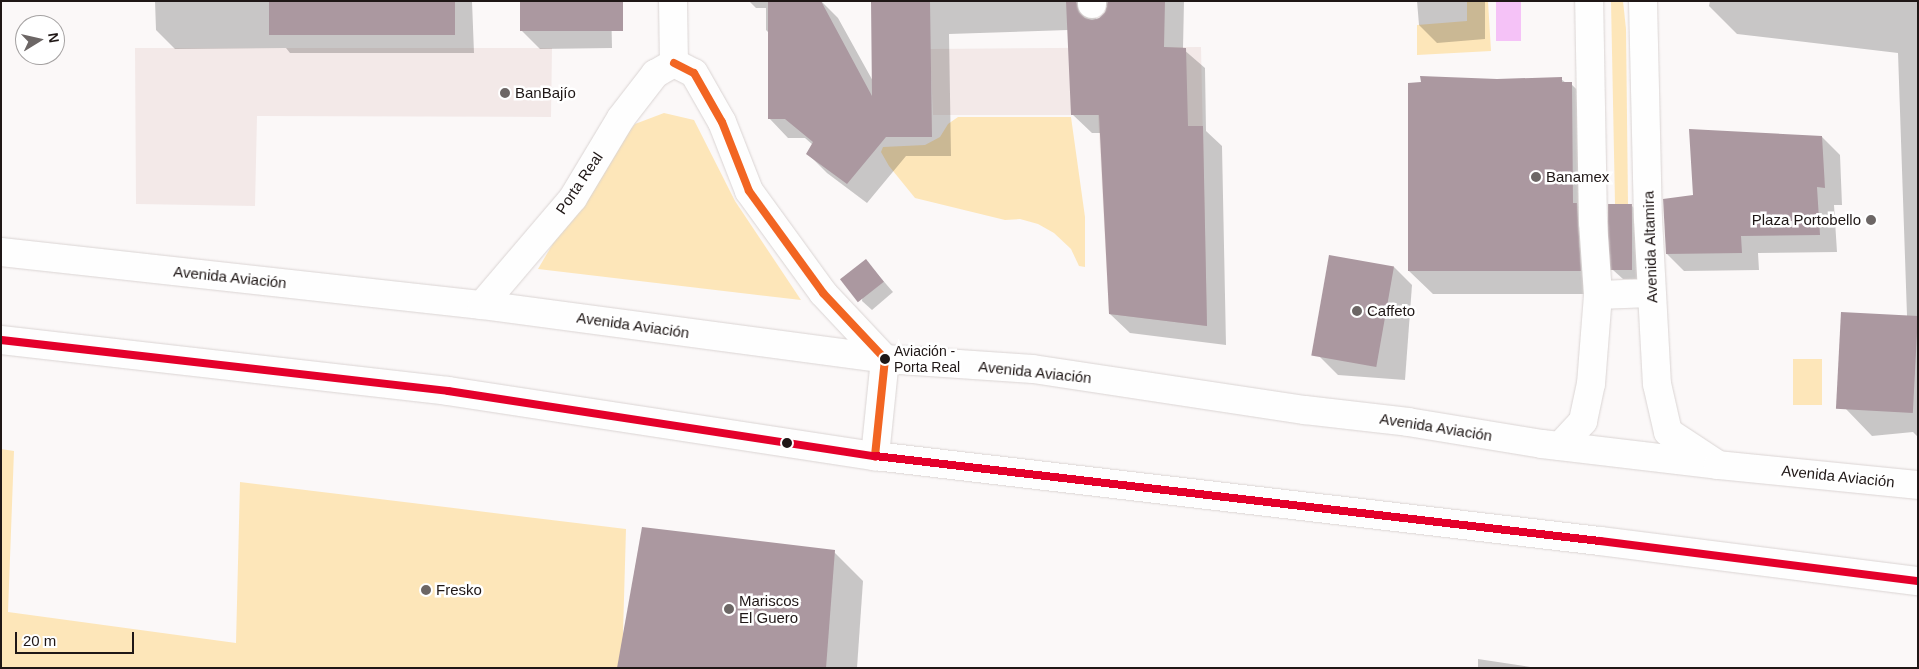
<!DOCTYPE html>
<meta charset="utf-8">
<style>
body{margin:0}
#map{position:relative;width:1919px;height:669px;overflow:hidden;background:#fbf8f8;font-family:Arial,sans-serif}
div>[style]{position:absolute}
.built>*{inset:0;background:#f3e9e8}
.green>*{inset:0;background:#fde6b9;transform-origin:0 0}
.water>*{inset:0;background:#f5c2f7;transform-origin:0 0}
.shadow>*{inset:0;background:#0003}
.building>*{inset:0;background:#ab98a0;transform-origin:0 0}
.roads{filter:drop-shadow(0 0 1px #dad4d3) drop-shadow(0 0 1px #dad4d3)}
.minor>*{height:28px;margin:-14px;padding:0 14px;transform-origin:14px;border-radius:14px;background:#fefefe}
.primary>*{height:28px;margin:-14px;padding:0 14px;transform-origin:14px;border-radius:14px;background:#fefefe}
.bus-1>*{height:8px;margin:-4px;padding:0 4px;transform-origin:4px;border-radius:4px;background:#f26522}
.bus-2>*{height:8px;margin:-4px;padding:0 4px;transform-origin:4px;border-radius:4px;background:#e4002b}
.dots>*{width:14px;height:14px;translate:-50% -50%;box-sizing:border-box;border:2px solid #fff;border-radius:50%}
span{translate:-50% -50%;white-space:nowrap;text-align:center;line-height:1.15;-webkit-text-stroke:5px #fff;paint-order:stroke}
.bus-label{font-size:14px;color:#1f1716}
.left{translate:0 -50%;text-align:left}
.poi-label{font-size:15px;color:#1f1716}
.right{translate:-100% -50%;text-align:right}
.street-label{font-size:15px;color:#1f1716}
.frame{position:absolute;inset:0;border:2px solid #1f1716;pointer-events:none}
.north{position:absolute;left:15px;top:15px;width:50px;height:50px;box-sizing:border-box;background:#fff;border:1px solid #a5a2a2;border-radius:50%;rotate:81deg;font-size:14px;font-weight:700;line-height:20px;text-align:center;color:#1f1716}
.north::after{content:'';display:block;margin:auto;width:18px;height:22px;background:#6c6665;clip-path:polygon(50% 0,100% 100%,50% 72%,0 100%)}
.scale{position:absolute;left:15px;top:632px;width:119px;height:22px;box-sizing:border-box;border:2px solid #1f1716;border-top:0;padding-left:6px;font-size:15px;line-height:18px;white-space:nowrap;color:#1f1716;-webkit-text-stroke:4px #fff;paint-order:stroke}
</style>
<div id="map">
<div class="built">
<div style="clip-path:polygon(1201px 47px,1207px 326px,1109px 314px,1098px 115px,933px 115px,930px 49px)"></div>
<div style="clip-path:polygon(135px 48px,552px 48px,551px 117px,257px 116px,255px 206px,136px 204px)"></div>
</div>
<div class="green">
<div style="clip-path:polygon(1467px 1px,1488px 1px,1491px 51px,1417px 55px,1417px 25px,1467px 21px)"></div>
<div style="clip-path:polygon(1611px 1px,1623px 1px,1626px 29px,1628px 205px,1615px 204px)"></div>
<div style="clip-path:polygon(664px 113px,694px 120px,735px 201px,801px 300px,538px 269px,589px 182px,635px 124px)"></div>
<div style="clip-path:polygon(958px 117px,1071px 117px,1085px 217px,1085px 267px,1079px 266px,1071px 249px,1054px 233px,1038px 224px,1020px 219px,1005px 220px,915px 198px,889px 166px,881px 152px,883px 147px,925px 145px,940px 137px,948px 124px)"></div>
<div style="left:1793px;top:359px;width:29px;height:46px"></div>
<div style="clip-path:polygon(1px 449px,14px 451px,8px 612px,236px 643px,240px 482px,626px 529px,622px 668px,1px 668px)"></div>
</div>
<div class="water">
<div style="left:1496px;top:1px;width:25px;height:40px"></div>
</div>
<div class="shadow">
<div style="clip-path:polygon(155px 1px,472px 1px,474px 53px,290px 53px,286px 48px,175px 49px,156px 30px)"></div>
<div style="clip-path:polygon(611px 1px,612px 48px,540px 49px,522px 31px)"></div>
<div style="clip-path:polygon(evenodd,749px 1px,821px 1px,838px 18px,874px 83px,872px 1px,1184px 1px,1183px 49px,1205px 68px,1206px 131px,1222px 146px,1226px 345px,1130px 333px,1110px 314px,1101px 133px,1092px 133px,1072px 114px,1068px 30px,949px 34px,951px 156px,906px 156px,867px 203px,827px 173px,808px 154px,813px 145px,805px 138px,788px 138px,769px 118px,769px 33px,766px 30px,766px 8px,756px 8px,749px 1px,1109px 5px,1107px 12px,1101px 18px,1096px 20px,1097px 13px,1103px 7px,1109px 5px)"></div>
<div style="clip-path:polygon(1417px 1px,1485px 1px,1485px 39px,1437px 43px,1419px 25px)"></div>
<div style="clip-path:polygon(1710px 1px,1918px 1px,1918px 437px,1913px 432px,1872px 436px,1845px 408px,1907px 316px,1898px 53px,1737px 34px,1709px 6px)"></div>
<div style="clip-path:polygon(1561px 79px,1566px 83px,1571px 84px,1595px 107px,1604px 294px,1433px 294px,1409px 271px,1497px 80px)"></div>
<div style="clip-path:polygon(1822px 137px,1840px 155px,1842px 205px,1834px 205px,1837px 252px,1758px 253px,1759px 270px,1684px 271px,1667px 254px,1694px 196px)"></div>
<div style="clip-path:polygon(1632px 206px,1641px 215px,1644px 279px,1623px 279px,1613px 270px)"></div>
<div style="clip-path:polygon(866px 261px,893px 292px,872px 310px,862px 301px)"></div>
<div style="clip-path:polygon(1394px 267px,1412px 285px,1405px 380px,1338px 375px,1320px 357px)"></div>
<div style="clip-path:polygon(834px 552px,863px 581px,857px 668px,618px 668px)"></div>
<div style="clip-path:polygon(1478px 659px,1537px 668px,1478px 668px)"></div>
</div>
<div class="building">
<div style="left:269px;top:1px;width:186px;height:34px"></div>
<div style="left:520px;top:1px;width:103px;height:30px"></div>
<div style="clip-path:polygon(768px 1px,821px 1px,872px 96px,871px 1px,930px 1px,932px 137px,886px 137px,847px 184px,806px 154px,813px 142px,785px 119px,768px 119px)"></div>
<div style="clip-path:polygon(1066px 1px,1076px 1px,1079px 12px,1085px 18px,1092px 20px,1099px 18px,1105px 12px,1108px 1px,1165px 1px,1164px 47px,1186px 48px,1188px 126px,1203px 126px,1207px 326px,1109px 314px,1099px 115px,1071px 115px)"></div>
<div style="clip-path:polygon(1420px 76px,1497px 79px,1562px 77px,1562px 82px,1572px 82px,1573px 203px,1577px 203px,1581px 271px,1408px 271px,1408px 83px,1421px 82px)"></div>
<div style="clip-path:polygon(1689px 129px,1822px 136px,1825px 188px,1817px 187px,1820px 235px,1741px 236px,1742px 253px,1666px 254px,1663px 199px,1693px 195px)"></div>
<div style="left:1608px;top:204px;width:24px;height:66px"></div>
<div style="left:1329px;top:255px;width:66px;height:102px;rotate:10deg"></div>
<div style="left:866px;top:259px;width:29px;height:33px;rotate:52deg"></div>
<div style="left:1841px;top:312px;width:77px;height:97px;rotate:3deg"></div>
<div style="clip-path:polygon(642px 527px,835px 550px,826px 668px,617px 668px)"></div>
</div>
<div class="roads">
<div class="minor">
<div style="left:673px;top:1px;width:62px;rotate:89.1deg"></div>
<div style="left:1092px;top:1px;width:3px;rotate:90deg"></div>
<div style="left:1643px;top:1px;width:218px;rotate:88.7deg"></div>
<div style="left:1648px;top:219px;width:165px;rotate:86.9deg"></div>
<div style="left:1657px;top:384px;width:49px;rotate:77.1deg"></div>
<div style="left:1668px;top:432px;width:60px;rotate:33.4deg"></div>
<div style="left:674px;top:63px;width:22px;rotate:27deg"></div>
<div style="left:694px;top:73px;width:56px;rotate:60.3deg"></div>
<div style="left:722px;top:122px;width:74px;rotate:68.6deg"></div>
<div style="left:749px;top:191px;width:126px;rotate:54deg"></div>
<div style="left:823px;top:293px;width:91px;rotate:46.8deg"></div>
<div style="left:885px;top:359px;width:98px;rotate:95.9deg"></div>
<div style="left:1598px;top:295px;width:53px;rotate:-2.2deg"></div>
<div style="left:482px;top:305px;width:140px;rotate:-49.6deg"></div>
<div style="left:573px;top:198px;width:93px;rotate:-59deg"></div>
<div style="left:621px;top:118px;width:56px;rotate:-52.3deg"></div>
<div style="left:655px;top:74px;width:22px;rotate:-30deg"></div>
<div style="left:1560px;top:446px;width:34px;rotate:-47deg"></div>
<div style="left:1583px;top:421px;width:38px;rotate:-78deg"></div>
<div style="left:1591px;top:384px;width:89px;rotate:-85.5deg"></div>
<div style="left:1598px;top:295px;width:73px;rotate:-93.9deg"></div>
<div style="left:1593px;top:222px;width:221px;rotate:-91deg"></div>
</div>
<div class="primary">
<div style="left:1px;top:252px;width:484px;rotate:6.3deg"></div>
<div style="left:482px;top:305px;width:407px;rotate:7.6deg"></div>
<div style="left:885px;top:359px;width:148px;rotate:3.9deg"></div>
<div style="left:1033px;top:369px;width:275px;rotate:8.6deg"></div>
<div style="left:1305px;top:410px;width:104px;rotate:6.6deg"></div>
<div style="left:1408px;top:422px;width:136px;rotate:9.3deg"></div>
<div style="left:1542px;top:444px;width:177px;rotate:6.8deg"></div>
<div style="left:1718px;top:465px;width:201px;rotate:5.7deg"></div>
<div style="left:1px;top:340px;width:450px;rotate:6.5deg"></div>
<div style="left:448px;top:391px;width:432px;rotate:8.7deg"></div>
<div style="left:875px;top:456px;width:730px;rotate:6.69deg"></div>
<div style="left:1600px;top:541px;width:321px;rotate:7.2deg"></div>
</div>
</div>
<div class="bus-1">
<div style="left:674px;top:63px;width:22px;rotate:27deg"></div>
<div style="left:694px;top:73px;width:56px;rotate:60.3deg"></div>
<div style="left:722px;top:122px;width:74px;rotate:68.6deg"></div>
<div style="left:749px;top:191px;width:126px;rotate:54deg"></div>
<div style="left:823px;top:293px;width:91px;rotate:46.8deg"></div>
<div style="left:885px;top:359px;width:98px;rotate:95.9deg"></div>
</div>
<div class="bus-2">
<div style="left:1px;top:340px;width:450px;rotate:6.5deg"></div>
<div style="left:448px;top:391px;width:432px;rotate:8.7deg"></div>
<div style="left:875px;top:456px;width:730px;rotate:6.69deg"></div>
<div style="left:1600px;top:541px;width:321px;rotate:7.2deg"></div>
</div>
<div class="dots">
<div style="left:505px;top:93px;background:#6c6665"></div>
<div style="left:1536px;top:177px;background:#6c6665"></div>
<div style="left:1871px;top:220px;background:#6c6665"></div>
<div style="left:1357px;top:311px;background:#6c6665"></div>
<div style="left:885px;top:359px;background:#1f1716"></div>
<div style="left:787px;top:443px;background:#1f1716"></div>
<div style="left:426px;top:590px;background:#6c6665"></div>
<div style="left:729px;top:609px;background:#6c6665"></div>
</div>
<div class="bus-label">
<span class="left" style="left:894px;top:359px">Aviación -<br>Porta Real</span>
</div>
<div class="poi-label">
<span class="left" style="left:515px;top:93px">BanBajío</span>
<span class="left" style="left:1546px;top:177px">Banamex</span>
<span class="right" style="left:1861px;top:220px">Plaza Portobello</span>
<span class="left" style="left:1367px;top:311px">Caffeto</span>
<span class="left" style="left:436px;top:590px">Fresko</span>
<span class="left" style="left:739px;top:609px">Mariscos<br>El Guero</span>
</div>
<div class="street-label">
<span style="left:579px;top:183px;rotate:-56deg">Porta Real</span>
<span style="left:1650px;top:247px;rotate:-92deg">Avenida Altamira</span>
<span style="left:230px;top:277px;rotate:6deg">Avenida Aviación</span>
<span style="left:633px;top:325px;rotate:8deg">Avenida Aviación</span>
<span style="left:1035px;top:372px;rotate:6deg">Avenida Aviación</span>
<span style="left:1436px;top:427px;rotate:9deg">Avenida Aviación</span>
<span style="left:1838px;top:476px;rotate:6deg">Avenida Aviación</span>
</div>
<div class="frame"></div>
<div class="north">N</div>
<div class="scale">20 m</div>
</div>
